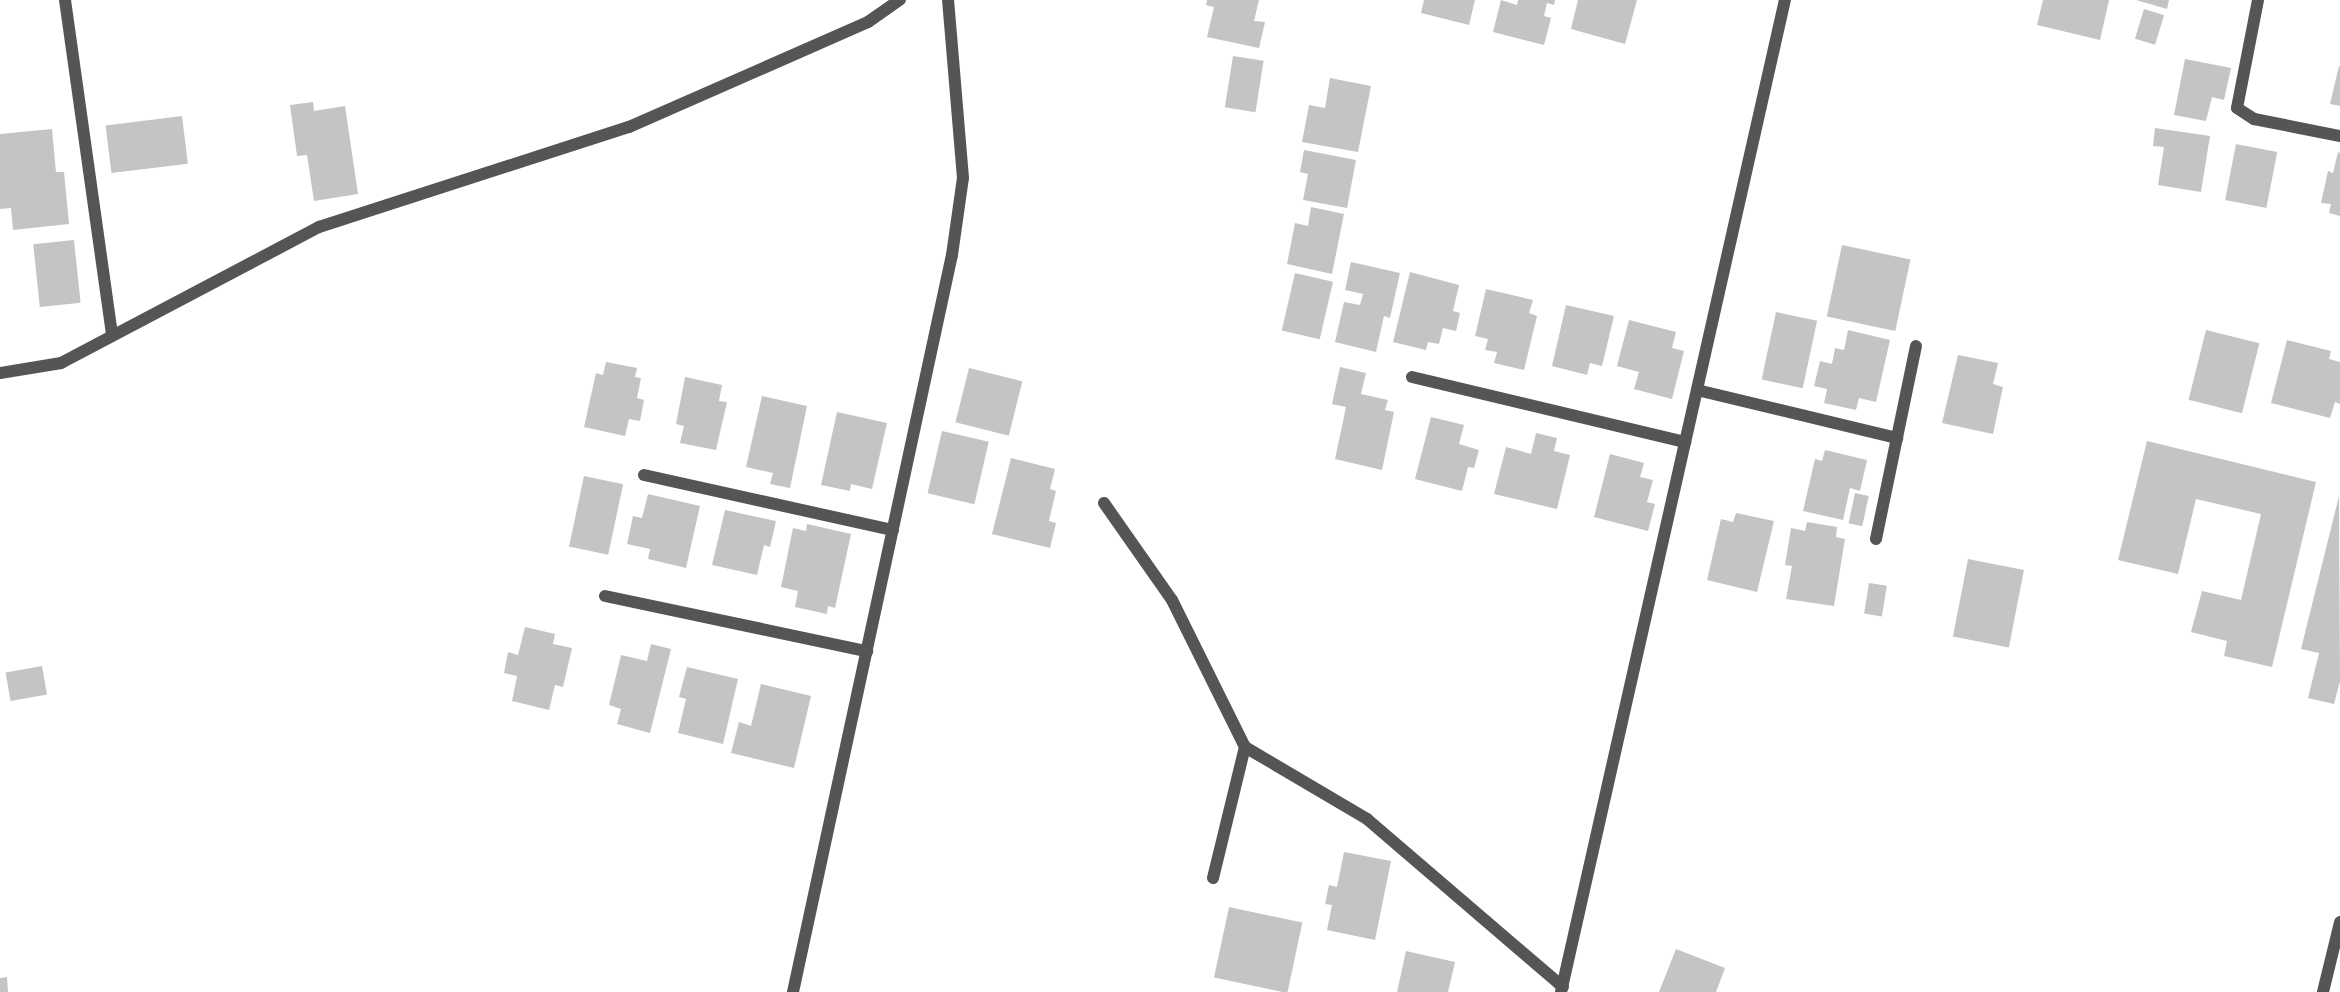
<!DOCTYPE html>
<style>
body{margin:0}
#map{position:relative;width:2340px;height:992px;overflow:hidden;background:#fff;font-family:"Varela Round",sans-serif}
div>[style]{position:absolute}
.building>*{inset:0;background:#c4c4c4;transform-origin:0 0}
.lane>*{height:12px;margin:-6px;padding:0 6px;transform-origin:6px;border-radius:6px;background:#555}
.street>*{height:12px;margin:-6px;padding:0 6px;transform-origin:6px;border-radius:6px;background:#555}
span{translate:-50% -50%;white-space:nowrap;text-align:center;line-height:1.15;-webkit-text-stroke:5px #fff;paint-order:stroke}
</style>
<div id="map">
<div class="building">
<div style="clip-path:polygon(1207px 0,1259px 0,1254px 21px,1265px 22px,1259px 48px,1207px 37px,1214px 7px,1206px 5px)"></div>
<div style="clip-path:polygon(1424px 0,1475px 0,1469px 25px,1421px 13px)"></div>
<div style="clip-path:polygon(1501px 0,1517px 5px,1518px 0,1555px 0,1554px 5px,1547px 3px,1544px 16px,1551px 18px,1544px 45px,1493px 32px)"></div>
<div style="clip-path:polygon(1578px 0,1637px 0,1625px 44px,1571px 29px)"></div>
<div style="clip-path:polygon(2043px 0,2109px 0,2100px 40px,2037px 25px)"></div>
<div style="clip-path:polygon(2136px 0,2169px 0,2167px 9px)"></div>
<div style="left:2144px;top:9px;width:21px;height:31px;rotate:17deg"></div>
<div style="left:1233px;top:56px;width:31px;height:52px;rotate:9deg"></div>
<div style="clip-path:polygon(2185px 59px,2231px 68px,2224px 100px,2212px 97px,2206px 121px,2174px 115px)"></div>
<div style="clip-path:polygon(2339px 66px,2340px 66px,2340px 106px,2330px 104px)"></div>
<div style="clip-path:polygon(1330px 78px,1371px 86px,1358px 152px,1302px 142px,1309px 105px,1325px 108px)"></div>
<div style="clip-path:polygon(313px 102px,314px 111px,345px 106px,358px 194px,314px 201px,307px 155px,297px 156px,290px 105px)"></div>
<div style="left:182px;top:116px;width:48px;height:77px;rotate:83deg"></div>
<div style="clip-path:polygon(2155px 128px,2210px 136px,2201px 192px,2158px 185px,2164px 147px,2153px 146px)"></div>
<div style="clip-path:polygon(52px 129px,56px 172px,64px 172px,69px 224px,13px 230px,11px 208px,0 209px,0 134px)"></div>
<div style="left:2236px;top:144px;width:42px;height:57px;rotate:11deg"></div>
<div style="clip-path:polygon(1304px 150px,1356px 160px,1347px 208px,1303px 200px,1308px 174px,1300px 172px)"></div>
<div style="clip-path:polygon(2338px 152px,2340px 153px,2340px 216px,2329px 213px,2331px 204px,2321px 203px,2328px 171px,2333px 173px)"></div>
<div style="clip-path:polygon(1311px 207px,1344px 214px,1332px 274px,1287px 264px,1295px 223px,1308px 226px)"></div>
<div style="left:74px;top:240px;width:63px;height:41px;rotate:84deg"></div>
<div style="left:1842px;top:245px;width:70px;height:73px;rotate:12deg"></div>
<div style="clip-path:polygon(1351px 262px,1400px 273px,1390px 318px,1384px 316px,1376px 352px,1335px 342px,1344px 302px,1360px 305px,1363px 294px,1345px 290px)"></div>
<div style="clip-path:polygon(1410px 272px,1459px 285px,1453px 311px,1460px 313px,1456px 331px,1443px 328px,1439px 344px,1428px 342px,1426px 350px,1393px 342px)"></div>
<div style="left:1295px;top:273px;width:39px;height:59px;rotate:13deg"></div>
<div style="clip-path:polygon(1486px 289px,1533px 300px,1529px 313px,1537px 316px,1524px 370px,1494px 363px,1497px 352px,1485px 350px,1488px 339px,1475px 336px)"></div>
<div style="clip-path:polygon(1566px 305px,1614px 316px,1602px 366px,1590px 363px,1587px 375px,1552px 366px)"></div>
<div style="left:1776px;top:312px;width:42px;height:69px;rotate:12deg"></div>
<div style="clip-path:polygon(1629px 320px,1676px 332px,1672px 348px,1684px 351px,1672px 399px,1634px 389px,1639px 372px,1617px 366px)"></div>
<div style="clip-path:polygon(1848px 330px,1890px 340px,1876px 402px,1859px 398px,1856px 410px,1824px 403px,1827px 389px,1814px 386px,1820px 361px,1832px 364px,1835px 348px,1844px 350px)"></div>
<div style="left:2206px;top:330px;width:55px;height:72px;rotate:14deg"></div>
<div style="clip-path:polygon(2287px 340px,2331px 351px,2329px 359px,2340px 362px,2340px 404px,2335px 402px,2330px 418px,2271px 403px)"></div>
<div style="clip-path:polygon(1958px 355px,1998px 363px,1993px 384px,2003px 387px,1993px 434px,1942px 423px)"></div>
<div style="clip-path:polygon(606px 362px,637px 368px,635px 377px,641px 378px,637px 398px,644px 400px,640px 421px,629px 419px,625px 436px,584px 427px,596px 373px,603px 375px)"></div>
<div style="clip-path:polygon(1340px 367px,1366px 373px,1361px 394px,1388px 400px,1385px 410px,1394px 412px,1382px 470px,1335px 459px,1346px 407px,1332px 404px)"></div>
<div style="left:969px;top:368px;width:55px;height:56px;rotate:14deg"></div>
<div style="clip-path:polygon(685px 377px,722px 385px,719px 401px,727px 402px,716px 450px,680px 443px,684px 426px,676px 424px)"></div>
<div style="clip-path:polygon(762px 396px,807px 406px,790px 488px,770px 484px,773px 473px,746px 467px)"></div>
<div style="clip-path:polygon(837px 412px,887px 423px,872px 489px,851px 484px,850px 491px,821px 485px)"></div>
<div style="clip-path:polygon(1431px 417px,1464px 425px,1459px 444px,1479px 450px,1474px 468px,1468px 467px,1462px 491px,1415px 479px)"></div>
<div style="left:942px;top:431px;width:48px;height:64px;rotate:13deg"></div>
<div style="clip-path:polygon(1536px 433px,1557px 438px,1554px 451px,1570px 455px,1557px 509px,1494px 494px,1506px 447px,1531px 454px)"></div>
<div style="clip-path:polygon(2147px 441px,2316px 482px,2272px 667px,2224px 656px,2227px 641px,2191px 632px,2202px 591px,2241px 600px,2261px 514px,2196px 499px,2178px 574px,2118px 560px)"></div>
<div style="clip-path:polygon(1825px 450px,1867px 460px,1860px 491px,1850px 488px,1843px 520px,1803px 511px,1815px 459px,1822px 461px)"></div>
<div style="clip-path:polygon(1610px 454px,1644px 463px,1640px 477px,1653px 480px,1647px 502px,1655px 504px,1648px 531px,1594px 517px)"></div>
<div style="clip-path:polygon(1011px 458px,1055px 469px,1050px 489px,1056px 491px,1049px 521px,1056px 523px,1050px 548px,992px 534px)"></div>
<div style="left:584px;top:476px;width:40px;height:72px;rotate:12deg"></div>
<div style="left:1855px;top:493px;width:14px;height:31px;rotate:12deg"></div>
<div style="clip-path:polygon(648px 494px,700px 506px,686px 568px,648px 559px,650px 549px,627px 544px,633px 516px,642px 518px)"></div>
<div style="clip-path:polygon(2339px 496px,2340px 681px,2334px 704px,2308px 698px,2319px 653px,2301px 649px)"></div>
<div style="clip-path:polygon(725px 510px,776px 521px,770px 547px,764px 545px,757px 575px,712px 565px)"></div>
<div style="clip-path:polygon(1736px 513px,1774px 521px,1757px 592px,1707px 580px,1721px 519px,1733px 522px)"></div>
<div style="clip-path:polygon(1807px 522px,1837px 527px,1836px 537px,1845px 539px,1834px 606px,1786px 599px,1792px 566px,1785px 565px,1791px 528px,1805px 531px)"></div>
<div style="clip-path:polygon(807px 524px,851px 534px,835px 608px,828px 606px,827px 614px,795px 607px,798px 591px,781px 587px,793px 528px,806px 531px)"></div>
<div style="left:1968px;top:559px;width:57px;height:79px;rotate:11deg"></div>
<div style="left:1869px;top:583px;width:18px;height:31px;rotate:9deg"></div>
<div style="clip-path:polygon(525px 627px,555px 634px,553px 644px,572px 648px,563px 687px,555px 685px,549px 710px,512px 701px,517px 676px,504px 673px,508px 652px,518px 655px)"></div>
<div style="clip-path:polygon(651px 644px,671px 649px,650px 733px,617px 724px,621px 709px,609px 705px,621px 655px,647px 661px)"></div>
<div style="left:42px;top:666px;width:29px;height:37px;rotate:80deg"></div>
<div style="clip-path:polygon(687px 667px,738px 679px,723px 744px,678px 733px,686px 699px,679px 697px)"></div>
<div style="clip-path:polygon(761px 684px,811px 696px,794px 768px,731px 753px,739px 722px,751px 726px)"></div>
<div style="clip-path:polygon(1344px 852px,1391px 861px,1375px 940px,1327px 930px,1332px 905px,1325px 904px,1329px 885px,1337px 887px)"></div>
<div style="left:1229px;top:907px;width:75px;height:72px;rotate:12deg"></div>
<div style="clip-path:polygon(1676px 949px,1725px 968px,1716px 992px,1659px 992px)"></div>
<div style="clip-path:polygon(1406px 951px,1455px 962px,1448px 992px,1397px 992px)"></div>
<div style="clip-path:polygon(7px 977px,8px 992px,0 992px,0 978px)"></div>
</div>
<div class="lane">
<div style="left:2258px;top:0;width:110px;rotate:101deg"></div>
<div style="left:2237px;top:108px;width:20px;rotate:33deg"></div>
<div style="left:2254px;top:119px;width:88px;rotate:11.2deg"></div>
<div style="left:1412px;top:377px;width:281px;rotate:13.4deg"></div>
<div style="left:1697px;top:390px;width:206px;rotate:13.5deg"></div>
<div style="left:644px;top:475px;width:255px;rotate:12.5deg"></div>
<div style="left:1876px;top:539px;width:197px;rotate:-78.3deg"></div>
<div style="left:605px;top:596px;width:268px;rotate:11.9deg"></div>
<div style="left:1213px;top:878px;width:135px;rotate:-76.3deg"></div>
</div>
<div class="street">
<div style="left:65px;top:0;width:336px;rotate:82deg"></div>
<div style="left:0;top:373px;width:62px;rotate:-9.3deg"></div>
<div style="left:61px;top:363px;width:292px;rotate:-27.8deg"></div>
<div style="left:319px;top:227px;width:326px;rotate:-17.9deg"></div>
<div style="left:629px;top:127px;width:261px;rotate:-23.7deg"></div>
<div style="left:868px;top:22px;width:39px;rotate:-35deg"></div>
<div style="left:1104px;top:503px;width:118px;rotate:55deg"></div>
<div style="left:1172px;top:600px;width:164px;rotate:63.6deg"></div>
<div style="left:1245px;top:747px;width:142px;rotate:30.5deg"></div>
<div style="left:1367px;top:819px;width:258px;rotate:40.6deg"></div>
<div style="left:793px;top:992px;width:754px;rotate:-77.83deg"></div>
<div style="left:952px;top:255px;width:78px;rotate:-81.9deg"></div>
<div style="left:963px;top:178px;width:179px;rotate:-94.8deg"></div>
<div style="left:1561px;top:992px;width:1017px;rotate:-77.28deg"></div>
<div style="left:2323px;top:992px;width:72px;rotate:-76.3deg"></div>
</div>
</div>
